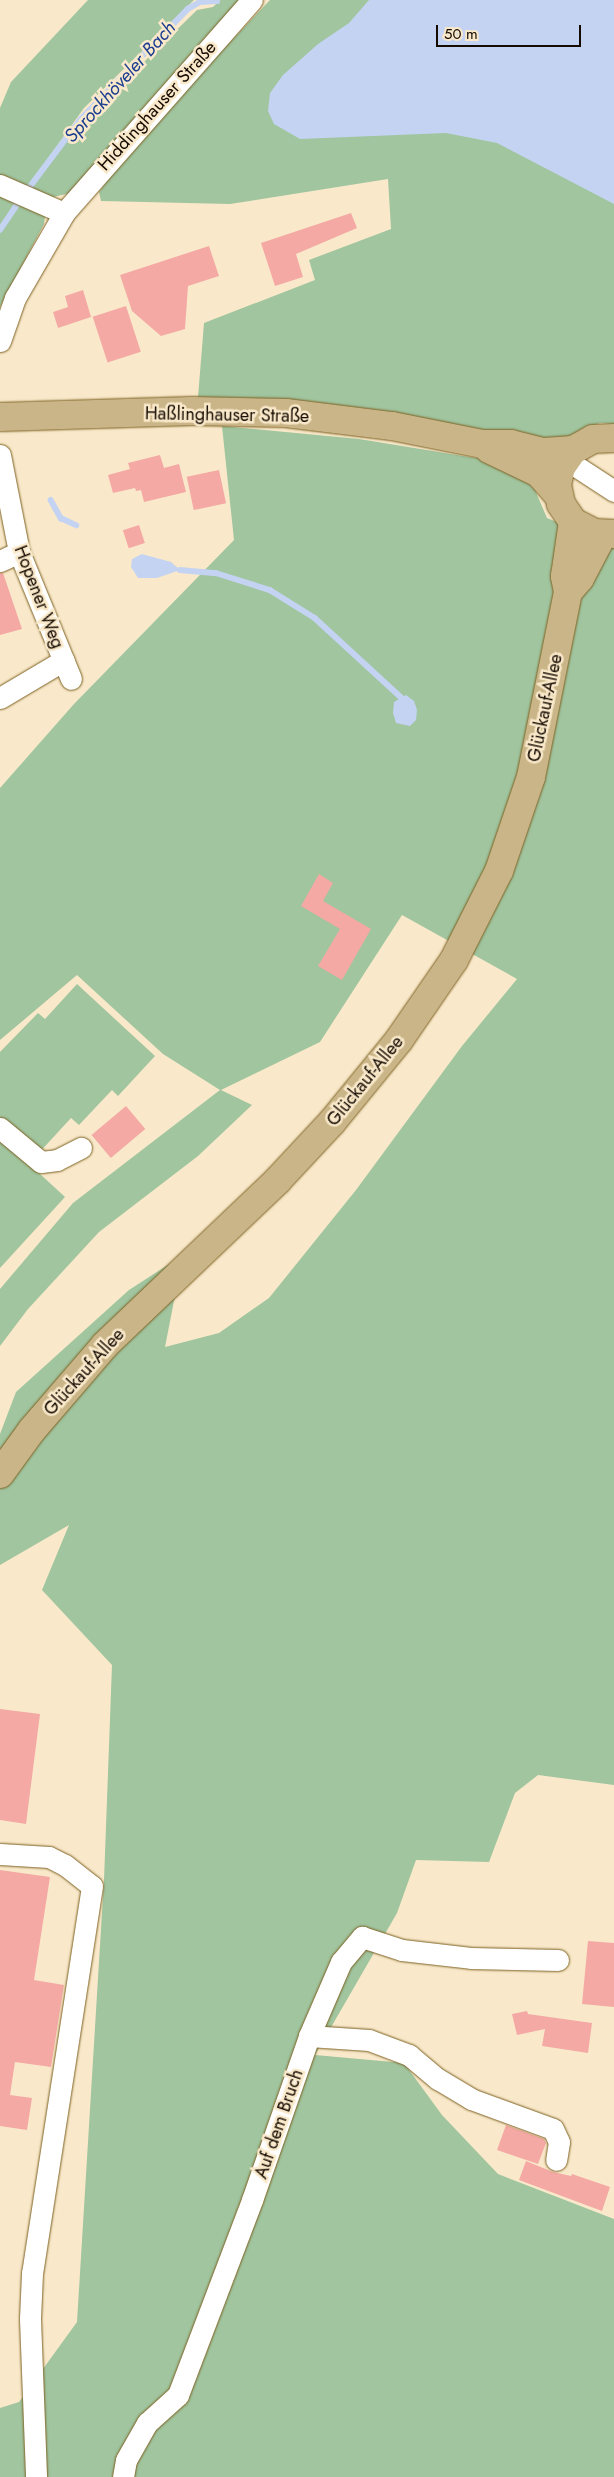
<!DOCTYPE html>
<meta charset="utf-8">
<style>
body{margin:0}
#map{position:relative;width:614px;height:2477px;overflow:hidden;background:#f9e9ca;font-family:Jost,sans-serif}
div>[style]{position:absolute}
.green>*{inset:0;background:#a0c59f}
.water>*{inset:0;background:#c4d3f1}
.stream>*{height:5.5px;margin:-2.75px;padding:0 2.75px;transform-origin:2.75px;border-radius:2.75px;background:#c4d3f1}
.building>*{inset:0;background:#f4a9a4;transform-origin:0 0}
.roads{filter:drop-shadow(0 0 1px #7d6021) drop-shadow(0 0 1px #7d6021)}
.minor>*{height:21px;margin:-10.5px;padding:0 10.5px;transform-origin:10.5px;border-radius:10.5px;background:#fff}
.major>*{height:28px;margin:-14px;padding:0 14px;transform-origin:14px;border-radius:14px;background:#cab588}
span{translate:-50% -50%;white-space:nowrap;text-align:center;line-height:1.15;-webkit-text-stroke:5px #f9e9ca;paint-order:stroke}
.street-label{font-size:18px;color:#150a00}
.water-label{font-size:19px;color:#1c3e90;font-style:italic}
.scale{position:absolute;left:436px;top:25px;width:145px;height:22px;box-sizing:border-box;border:2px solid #150a00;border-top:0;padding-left:6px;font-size:15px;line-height:18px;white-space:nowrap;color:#150a00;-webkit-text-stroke:4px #f9e9ca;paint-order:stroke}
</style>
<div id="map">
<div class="green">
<div style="clip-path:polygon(88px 0,194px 0,84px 108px,36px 175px,62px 142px,197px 10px,213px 7px,220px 0,240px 0,71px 193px,53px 197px,0 175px,0 108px,11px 82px)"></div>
<div style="clip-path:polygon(270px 0,614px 0,614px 424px,600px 423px,563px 439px,548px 441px,394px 415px,198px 397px,204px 323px,315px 280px,309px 260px,391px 229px,388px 179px,230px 204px,101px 201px,99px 192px,139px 138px)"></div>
<div style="clip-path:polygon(0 196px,45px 216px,44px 224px,0 307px)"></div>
<div style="clip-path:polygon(222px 426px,359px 439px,488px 460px,516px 471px,535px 490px,547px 518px,614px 545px,614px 1785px,538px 1775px,515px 1793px,489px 1862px,416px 1860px,397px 1913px,315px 2055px,404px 2063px,442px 2115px,498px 2174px,614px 2219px,614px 2477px,0 2477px,0 2408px,19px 2402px,77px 2322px,104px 1880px,112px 1665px,42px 1590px,69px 1525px,0 1565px,0 1434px,16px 1392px,129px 1290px,183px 1255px,165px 1347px,219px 1333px,269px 1298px,356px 1190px,462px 1046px,517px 979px,402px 915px,320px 1042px,221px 1090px,252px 1105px,198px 1156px,99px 1232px,28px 1309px,0 1346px,0 1289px,73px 1203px,220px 1090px,163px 1054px,77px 975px,0 1040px,0 788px,74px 704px,234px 540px)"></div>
<div style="clip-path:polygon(77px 984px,155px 1056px,118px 1096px,112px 1090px,79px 1125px,71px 1118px,37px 1155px,0 1120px,0 1052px,38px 1013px,45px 1019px)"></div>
<div style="clip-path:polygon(0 1137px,65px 1197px,0 1268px)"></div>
</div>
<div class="water">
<div style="clip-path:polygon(369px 0,614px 0,614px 204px,497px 143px,446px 133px,300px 139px,274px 124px,268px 111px,270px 93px,283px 75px,318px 44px,349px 23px)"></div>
<div style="clip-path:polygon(142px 554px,171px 562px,180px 570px,157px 578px,138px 578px,131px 567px,132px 559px)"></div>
<div style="clip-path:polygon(406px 695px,414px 701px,417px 710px,416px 720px,410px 726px,396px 723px,393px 713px,394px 702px)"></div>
</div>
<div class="stream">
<div style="left:26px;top:192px;width:90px;rotate:-53.1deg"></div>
<div style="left:80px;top:120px;width:155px;rotate:-45.8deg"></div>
<div style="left:188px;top:9px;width:14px;rotate:-30deg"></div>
<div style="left:200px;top:2px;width:17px;rotate:-3deg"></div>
<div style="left:0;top:230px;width:37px;rotate:-56deg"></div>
<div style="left:51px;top:500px;width:21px;rotate:61deg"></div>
<div style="left:61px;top:518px;width:17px;rotate:25deg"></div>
<div style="left:180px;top:570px;width:36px;rotate:5deg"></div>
<div style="left:216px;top:573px;width:57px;rotate:17.5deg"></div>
<div style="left:270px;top:590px;width:53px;rotate:31.9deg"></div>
<div style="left:315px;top:618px;width:117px;rotate:42.6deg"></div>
</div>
<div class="building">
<div style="clip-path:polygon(351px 213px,357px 228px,296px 254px,303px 277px,275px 286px,261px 243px)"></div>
<div style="clip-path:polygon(209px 246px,219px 276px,188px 286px,185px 329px,161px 336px,132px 311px,120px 275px)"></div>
<div style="clip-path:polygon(83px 290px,91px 317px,58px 328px,53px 312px,68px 307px,65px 296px)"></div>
<div style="left:126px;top:306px;width:48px;height:35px;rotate:72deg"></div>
<div style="clip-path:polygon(160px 455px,164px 468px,179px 464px,186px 492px,144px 502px,141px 490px,136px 491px,135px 488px,113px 493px,108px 475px,130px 469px,128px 463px)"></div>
<div style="left:219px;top:470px;width:34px;height:33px;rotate:78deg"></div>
<div style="left:139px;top:525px;width:19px;height:17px;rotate:72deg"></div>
<div style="clip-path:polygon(0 573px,3px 573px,22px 629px,0 635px)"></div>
<div style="clip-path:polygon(319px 874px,333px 883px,323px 901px,371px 929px,342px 980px,318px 966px,340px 929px,301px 906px)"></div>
<div style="left:126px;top:1106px;width:30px;height:45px;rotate:50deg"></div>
<div style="clip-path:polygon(0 1709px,40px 1714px,26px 1824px,0 1820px)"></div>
<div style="clip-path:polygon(0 1870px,50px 1877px,34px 1980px,64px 1985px,51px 2067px,15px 2062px,10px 2095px,32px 2098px,27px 2130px,0 2126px)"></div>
<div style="clip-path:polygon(588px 1941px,614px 1943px,614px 2007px,582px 2004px)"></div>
<div style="clip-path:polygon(527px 2011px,528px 2014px,592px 2023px,588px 2053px,542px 2046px,545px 2029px,517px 2035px,512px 2014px)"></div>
<div style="clip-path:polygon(506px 2125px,544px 2139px,546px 2143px,538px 2164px,497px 2150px)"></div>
<div style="clip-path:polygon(526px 2161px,553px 2172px,571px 2176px,572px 2174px,610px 2187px,602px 2211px,519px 2180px)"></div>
</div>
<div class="roads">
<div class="minor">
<div style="left:0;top:185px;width:70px;rotate:23.6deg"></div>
<div style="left:0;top:341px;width:46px;rotate:-70.8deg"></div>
<div style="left:15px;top:298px;width:98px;rotate:-60deg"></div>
<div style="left:64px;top:213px;width:284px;rotate:-48.6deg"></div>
<div style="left:0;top:455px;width:99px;rotate:78.9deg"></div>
<div style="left:19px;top:552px;width:137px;rotate:67.7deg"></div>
<div style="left:565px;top:459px;width:59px;rotate:33.1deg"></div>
<div style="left:0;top:561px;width:21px;rotate:-25deg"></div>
<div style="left:0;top:698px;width:74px;rotate:-30.7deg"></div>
<div style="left:0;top:1128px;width:53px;rotate:39.7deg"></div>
<div style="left:41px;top:1162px;width:16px;rotate:-7deg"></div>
<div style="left:57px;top:1160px;width:27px;rotate:-27deg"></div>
<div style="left:0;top:1854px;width:49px;rotate:3.5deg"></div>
<div style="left:49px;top:1857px;width:18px;rotate:27deg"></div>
<div style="left:65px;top:1865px;width:34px;rotate:38deg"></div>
<div style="left:92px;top:1886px;width:392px;rotate:98.8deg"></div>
<div style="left:32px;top:2273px;width:46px;rotate:92.5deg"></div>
<div style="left:30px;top:2319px;width:158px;rotate:87.8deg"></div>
<div style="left:309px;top:2036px;width:81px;rotate:-66.6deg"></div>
<div style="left:341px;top:1962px;width:33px;rotate:-50deg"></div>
<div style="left:362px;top:1937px;width:42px;rotate:18deg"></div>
<div style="left:402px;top:1950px;width:69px;rotate:6.6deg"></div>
<div style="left:471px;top:1958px;width:87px;rotate:1.3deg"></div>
<div style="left:123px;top:2477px;width:17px;rotate:-80deg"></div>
<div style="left:126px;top:2460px;width:43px;rotate:-60.4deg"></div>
<div style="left:147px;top:2423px;width:42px;rotate:-42.1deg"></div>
<div style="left:178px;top:2395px;width:209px;rotate:-69.2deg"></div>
<div style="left:252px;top:2200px;width:174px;rotate:-70.8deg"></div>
<div style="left:309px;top:2036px;width:60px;rotate:3.8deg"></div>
<div style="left:369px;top:2040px;width:43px;rotate:20.6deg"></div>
<div style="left:409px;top:2055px;width:38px;rotate:40deg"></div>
<div style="left:438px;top:2079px;width:39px;rotate:31deg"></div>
<div style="left:471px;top:2099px;width:87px;rotate:20.1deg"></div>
<div style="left:553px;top:2129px;width:14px;rotate:65deg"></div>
<div style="left:559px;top:2142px;width:18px;rotate:99deg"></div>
</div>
<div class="major">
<div style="left:0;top:417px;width:192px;rotate:-1.8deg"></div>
<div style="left:192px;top:411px;width:94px;rotate:1.2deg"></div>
<div style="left:286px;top:413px;width:107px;rotate:7deg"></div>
<div style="left:392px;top:426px;width:92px;rotate:11.3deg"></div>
<div style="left:482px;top:444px;width:29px"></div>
<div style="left:511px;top:444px;width:34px;rotate:14deg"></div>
<div style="left:544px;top:452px;width:29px;rotate:-4deg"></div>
<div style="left:614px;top:438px;width:21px;rotate:177deg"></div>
<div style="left:593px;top:439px;width:23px;rotate:151deg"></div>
<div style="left:573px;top:450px;width:21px;rotate:125deg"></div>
<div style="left:561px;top:467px;width:18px;rotate:103deg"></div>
<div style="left:557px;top:485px;width:19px;rotate:78deg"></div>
<div style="left:561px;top:504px;width:22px;rotate:56deg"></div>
<div style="left:573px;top:522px;width:25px;rotate:27deg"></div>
<div style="left:595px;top:533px;width:19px;rotate:3deg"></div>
<div style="left:489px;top:449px;width:55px;rotate:25.6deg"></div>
<div style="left:539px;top:473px;width:28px;rotate:49deg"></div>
<div style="left:568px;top:592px;width:18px;rotate:-49deg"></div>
<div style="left:580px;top:578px;width:50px;rotate:-62.4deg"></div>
<div style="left:0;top:1474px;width:54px;rotate:-54deg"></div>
<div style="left:32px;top:1430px;width:112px;rotate:-49.3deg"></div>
<div style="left:105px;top:1345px;width:238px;rotate:-43.6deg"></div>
<div style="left:277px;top:1181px;width:81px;rotate:-47deg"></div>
<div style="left:332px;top:1122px;width:106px;rotate:-50.7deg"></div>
<div style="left:399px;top:1040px;width:97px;rotate:-55.5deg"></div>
<div style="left:454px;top:960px;width:100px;rotate:-63.2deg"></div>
<div style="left:499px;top:871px;width:99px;rotate:-71.2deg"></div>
<div style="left:531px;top:777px;width:189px;rotate:-78.7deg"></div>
<div style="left:568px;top:592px;width:16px;rotate:-101deg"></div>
<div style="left:565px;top:576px;width:55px;rotate:-81.6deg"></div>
</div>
</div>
<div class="street-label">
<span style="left:157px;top:106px;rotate:-48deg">Hiddinghauser Straße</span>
<span style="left:227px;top:415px;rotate:1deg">Haßlinghauser Straße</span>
<span style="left:39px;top:597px;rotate:69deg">Hopener Weg</span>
<span style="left:545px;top:708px;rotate:-78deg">Glückauf-Allee</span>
<span style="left:365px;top:1081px;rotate:-51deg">Glückauf-Allee</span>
<span style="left:84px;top:1372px;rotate:-48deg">Glückauf-Allee</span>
<span style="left:279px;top:2124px;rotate:-71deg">Auf dem Bruch</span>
</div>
<div class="water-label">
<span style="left:120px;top:82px;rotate:-48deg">Sprockhöveler Bach</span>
</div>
<div class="scale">50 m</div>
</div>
